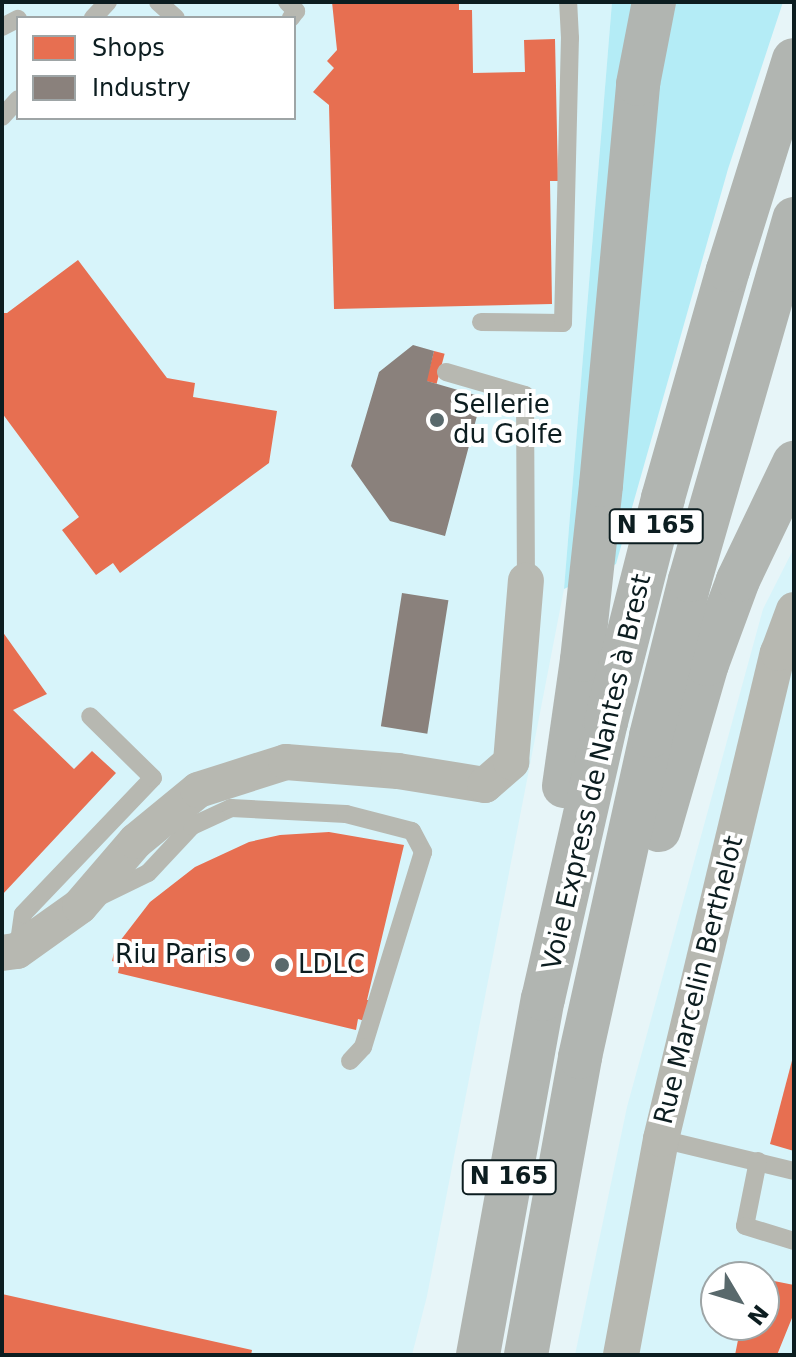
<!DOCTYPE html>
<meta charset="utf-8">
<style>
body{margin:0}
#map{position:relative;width:796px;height:1357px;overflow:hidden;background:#e7f5f8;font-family:"DejaVu Sans",sans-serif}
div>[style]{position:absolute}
.built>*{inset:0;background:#d7f4fa}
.green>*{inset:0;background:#b4ecf6}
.shops>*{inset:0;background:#e76f51;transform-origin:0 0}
.industry>*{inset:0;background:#8a817c;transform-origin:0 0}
.lane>*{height:18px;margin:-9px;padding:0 9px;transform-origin:9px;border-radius:9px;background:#b7b8b1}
.street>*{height:36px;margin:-18px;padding:0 18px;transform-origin:18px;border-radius:18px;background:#b7b8b1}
.highway>*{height:44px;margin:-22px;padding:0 22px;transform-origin:22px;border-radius:22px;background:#b1b5b1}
.dots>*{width:22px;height:22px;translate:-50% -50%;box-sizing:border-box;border:4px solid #fff;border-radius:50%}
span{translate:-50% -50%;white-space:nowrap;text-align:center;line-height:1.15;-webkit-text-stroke:8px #fff;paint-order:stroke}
.shield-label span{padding:2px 6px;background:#fff;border:2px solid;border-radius:6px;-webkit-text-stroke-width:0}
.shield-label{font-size:24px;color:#0c1d20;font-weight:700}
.poi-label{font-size:26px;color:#0c1d20}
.left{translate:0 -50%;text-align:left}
.right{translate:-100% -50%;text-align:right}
.street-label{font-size:26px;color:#0c1d20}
.frame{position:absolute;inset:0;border:4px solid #0c1d20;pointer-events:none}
.legend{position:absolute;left:16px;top:16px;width:280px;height:104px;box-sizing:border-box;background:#fff;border:2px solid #9ea5a6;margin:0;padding:10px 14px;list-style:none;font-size:24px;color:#0c1d20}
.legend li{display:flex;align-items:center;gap:16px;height:40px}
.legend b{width:40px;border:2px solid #9ea5a6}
.north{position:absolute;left:700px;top:1261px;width:80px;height:80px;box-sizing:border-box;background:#fff;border:2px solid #9ea5a6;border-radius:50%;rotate:128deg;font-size:22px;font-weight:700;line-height:32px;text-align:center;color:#0c1d20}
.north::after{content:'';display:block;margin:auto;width:28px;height:36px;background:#59696c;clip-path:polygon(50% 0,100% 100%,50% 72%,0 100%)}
</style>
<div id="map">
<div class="built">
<div style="clip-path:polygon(evenodd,2px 2px,612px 2px,564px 589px,427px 1296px,412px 1355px,2px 1355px,2px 2px,18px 18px,294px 18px,294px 118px,18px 118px,18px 18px)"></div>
<div style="clip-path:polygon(evenodd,794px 548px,794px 1355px,575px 1355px,627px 1107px,763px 609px,794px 548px,716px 1277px,764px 1277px,764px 1325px,716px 1325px,716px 1277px)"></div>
</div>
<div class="green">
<div style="clip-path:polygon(612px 2px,783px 2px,728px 169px,616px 564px,564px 589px)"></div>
</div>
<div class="shops">
<div style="clip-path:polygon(332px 2px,459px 2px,459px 10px,472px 10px,473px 73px,525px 72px,524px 40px,555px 39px,558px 181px,550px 181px,552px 304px,334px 309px,329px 105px,313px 92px,334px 68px,327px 61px,337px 50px)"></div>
<div style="clip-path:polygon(78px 260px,167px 378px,195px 383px,193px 397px,277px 411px,269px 463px,120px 573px,113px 563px,96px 575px,62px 530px,79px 517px,2px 413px,2px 313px,7px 313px)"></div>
<div style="left:434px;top:351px;width:11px;height:31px;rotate:15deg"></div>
<div style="clip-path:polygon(2px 631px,47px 694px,13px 710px,74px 769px,92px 751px,116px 773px,2px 895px)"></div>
<div style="clip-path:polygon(329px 832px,404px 845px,367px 1000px,370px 1000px,365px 1021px,358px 1019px,356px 1030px,118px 973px,120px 963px,112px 961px,117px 940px,120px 941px,150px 902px,195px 867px,249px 842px,280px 835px)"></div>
<div style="clip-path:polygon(794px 1053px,794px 1151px,770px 1144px)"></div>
<div style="clip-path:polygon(764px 1279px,794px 1285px,794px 1313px,777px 1355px,735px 1355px,741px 1325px,764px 1325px)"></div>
<div style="clip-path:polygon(2px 1294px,252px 1350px,251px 1355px,2px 1355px)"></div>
</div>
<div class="industry">
<div style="clip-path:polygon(413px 345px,434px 351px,427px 381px,482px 397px,445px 536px,390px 521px,351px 466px,379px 372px)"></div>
<div style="left:402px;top:593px;width:47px;height:135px;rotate:9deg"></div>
</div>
<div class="lane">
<div style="left:158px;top:2px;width:24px;rotate:42deg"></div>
<div style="left:287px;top:2px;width:13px;rotate:45deg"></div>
<div style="left:296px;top:11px;width:9px;rotate:126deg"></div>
<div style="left:93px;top:18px;width:22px;rotate:-47deg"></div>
<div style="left:2px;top:27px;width:18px;rotate:-27deg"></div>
<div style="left:2px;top:117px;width:24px;rotate:-48deg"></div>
<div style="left:481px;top:322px;width:82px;rotate:0.7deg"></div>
<div style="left:563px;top:323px;width:285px;rotate:-88.6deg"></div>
<div style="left:570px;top:38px;width:36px;rotate:-93deg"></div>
<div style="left:446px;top:372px;width:82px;rotate:16.2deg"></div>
<div style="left:525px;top:395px;width:186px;rotate:89.7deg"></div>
<div style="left:101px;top:896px;width:52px;rotate:-26.1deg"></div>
<div style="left:148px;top:873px;width:64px;rotate:-46.9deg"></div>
<div style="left:192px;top:826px;width:43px;rotate:-24.8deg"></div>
<div style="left:231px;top:808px;width:115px;rotate:3deg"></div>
<div style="left:346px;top:814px;width:68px;rotate:14.4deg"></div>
<div style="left:412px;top:831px;width:24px;rotate:62deg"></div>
<div style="left:423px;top:852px;width:204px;rotate:107.1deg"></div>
<div style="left:363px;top:1047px;width:19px;rotate:133deg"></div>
<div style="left:18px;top:949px;width:35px;rotate:-82deg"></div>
<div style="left:23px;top:914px;width:188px;rotate:-46.3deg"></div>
<div style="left:153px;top:778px;width:88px;rotate:-135.5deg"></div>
<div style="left:661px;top:1139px;width:137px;rotate:13.5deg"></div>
<div style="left:758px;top:1161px;width:66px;rotate:101.3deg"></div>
<div style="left:745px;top:1226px;width:51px;rotate:17deg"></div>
</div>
<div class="street">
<div style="left:2px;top:953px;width:15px;rotate:-8deg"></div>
<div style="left:17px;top:951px;width:77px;rotate:-35.5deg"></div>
<div style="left:80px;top:906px;width:86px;rotate:-49.3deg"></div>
<div style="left:136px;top:841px;width:80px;rotate:-39.4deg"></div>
<div style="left:198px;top:790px;width:92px;rotate:-17.7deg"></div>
<div style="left:286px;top:762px;width:112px;rotate:4.6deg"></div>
<div style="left:398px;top:771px;width:88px;rotate:9.1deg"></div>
<div style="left:485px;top:785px;width:35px;rotate:-41deg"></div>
<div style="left:511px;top:762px;width:182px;rotate:-85.3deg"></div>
<div style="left:621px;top:1355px;width:220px;rotate:-79.5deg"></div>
<div style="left:661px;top:1139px;width:500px;rotate:-76.5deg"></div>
<div style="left:778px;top:653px;width:46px;rotate:-69.6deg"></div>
</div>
<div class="highway">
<div style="left:564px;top:786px;width:127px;rotate:-81.9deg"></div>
<div style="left:582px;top:660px;width:176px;rotate:-83.8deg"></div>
<div style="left:601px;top:485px;width:403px;rotate:-84.7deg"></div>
<div style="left:638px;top:84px;width:84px;rotate:-79deg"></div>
<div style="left:659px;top:830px;width:173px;rotate:-73.9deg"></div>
<div style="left:707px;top:664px;width:90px;rotate:-69.7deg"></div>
<div style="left:738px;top:580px;width:130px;rotate:-64.4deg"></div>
<div style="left:478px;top:1355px;width:362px;rotate:-79.7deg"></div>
<div style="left:543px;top:999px;width:284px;rotate:-77.2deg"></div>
<div style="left:606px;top:722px;width:231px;rotate:-75.7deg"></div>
<div style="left:663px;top:498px;width:237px;rotate:-74.1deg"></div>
<div style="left:728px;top:270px;width:220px;rotate:-72.6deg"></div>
<div style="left:526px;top:1355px;width:303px;rotate:-79.7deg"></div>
<div style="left:580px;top:1057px;width:329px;rotate:-77.5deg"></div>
<div style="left:651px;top:736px;width:161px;rotate:-76deg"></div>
<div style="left:690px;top:580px;width:376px;rotate:-73.9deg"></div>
</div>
<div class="dots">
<div style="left:437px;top:420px;background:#59696c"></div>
<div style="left:243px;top:955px;background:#59696c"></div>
<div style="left:282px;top:965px;background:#59696c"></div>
</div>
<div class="shield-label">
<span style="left:656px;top:526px">N 165</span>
<span style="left:509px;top:1177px">N 165</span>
</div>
<div class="poi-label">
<span class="left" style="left:453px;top:420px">Sellerie<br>du Golfe</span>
<span class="right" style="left:227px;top:955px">Riu Paris</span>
<span class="left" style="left:298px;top:965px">LDLC</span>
</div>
<div class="street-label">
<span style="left:597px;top:772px;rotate:-77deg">Voie Express de Nantes à Brest</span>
<span style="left:699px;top:980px;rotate:-76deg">Rue Marcelin Berthelot</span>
</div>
<div class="frame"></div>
<ul class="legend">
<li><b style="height:22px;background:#e76f51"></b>Shops</li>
<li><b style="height:22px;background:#8a817c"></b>Industry</li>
</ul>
<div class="north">N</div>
</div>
